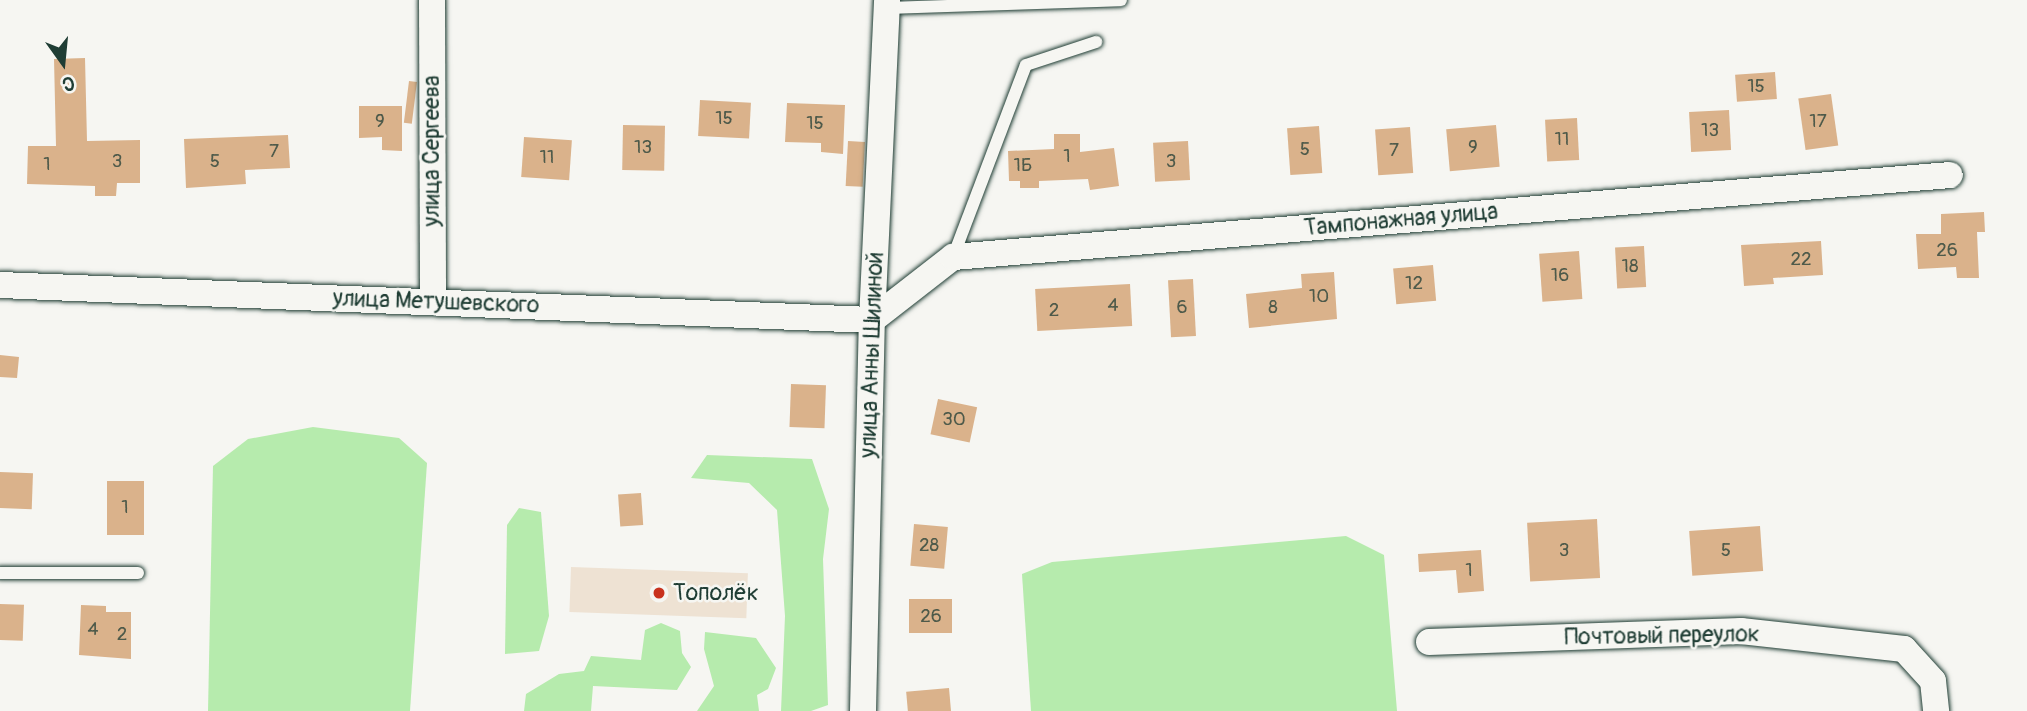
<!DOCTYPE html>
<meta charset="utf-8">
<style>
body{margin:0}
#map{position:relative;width:2027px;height:711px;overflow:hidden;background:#f6f6f2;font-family:Pangolin,sans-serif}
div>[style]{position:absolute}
.built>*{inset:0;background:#eee2d3;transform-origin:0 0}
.green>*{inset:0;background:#b6ebad}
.building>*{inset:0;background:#dab28b;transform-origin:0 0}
.roads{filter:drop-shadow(0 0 2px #1f3d34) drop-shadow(0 0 2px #1f3d34)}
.lane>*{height:12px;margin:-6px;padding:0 6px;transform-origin:6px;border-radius:6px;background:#f6f6f2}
.street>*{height:26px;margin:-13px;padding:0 13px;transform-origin:13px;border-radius:13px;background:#f6f6f2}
.dots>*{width:19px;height:19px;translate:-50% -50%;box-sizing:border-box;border:4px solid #f6f6f2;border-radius:50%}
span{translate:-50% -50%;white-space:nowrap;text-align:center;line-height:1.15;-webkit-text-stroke:5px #f6f6f2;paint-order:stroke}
.number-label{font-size:19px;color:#4e5a4a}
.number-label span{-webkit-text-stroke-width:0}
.street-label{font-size:23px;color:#1f3d34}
.poi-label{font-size:23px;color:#1f3d34}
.left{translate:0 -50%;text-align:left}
.north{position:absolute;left:28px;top:28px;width:70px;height:70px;-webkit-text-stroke:5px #f6f6f2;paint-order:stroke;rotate:165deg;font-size:19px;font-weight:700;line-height:28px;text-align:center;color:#1f3d34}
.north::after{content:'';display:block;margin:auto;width:24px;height:32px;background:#1f3d34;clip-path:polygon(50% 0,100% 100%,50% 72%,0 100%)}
</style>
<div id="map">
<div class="built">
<div style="left:571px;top:567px;width:177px;height:45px;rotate:2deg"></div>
</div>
<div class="green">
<div style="clip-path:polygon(313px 427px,399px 438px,427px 463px,410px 711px,208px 711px,213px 466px,248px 439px)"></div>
<div style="clip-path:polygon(707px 455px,812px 459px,829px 509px,823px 559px,828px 705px,811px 711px,781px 711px,785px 616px,777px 510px,749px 483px,691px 478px)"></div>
<div style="clip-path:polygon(519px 508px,541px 512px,549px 616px,539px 651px,505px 654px,507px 525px)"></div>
<div style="clip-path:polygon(1346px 536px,1384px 555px,1397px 711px,1031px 711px,1022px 574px,1052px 562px)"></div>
<div style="clip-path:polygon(661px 623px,680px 631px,682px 653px,691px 667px,677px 690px,593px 686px,591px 711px,524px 711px,526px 694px,559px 674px,584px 671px,591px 656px,641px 660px,645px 630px)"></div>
<div style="clip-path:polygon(705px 632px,756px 638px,776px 668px,768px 689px,757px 695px,759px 711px,697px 711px,714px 686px,704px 649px)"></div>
</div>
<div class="building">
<div style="clip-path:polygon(85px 58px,87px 141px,140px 140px,140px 183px,117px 183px,116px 196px,95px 196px,95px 186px,27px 184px,28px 146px,56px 146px,54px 59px)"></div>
<div style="left:1775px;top:72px;width:27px;height:40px;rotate:86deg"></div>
<div style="left:409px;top:81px;width:8px;height:42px;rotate:7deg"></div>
<div style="left:1831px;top:94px;width:52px;height:33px;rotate:82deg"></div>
<div style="left:700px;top:100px;width:51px;height:36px;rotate:3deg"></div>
<div style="clip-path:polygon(787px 103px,845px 105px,843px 154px,821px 152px,821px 143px,785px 142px)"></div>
<div style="clip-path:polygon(359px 106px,402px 106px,402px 151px,382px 150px,382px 137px,359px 138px)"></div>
<div style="left:1729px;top:110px;width:40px;height:40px;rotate:87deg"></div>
<div style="left:1577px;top:118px;width:42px;height:32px;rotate:87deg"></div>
<div style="left:623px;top:125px;width:42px;height:45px;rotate:1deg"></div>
<div style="left:1496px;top:125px;width:42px;height:50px;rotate:85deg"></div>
<div style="left:1319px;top:126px;width:47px;height:32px;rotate:86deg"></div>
<div style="left:1410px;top:127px;width:46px;height:35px;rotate:86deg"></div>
<div style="clip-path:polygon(1054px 134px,1080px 134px,1080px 152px,1114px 148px,1119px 186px,1090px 190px,1088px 179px,1039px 181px,1039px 188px,1020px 188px,1020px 181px,1009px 181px,1008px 151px,1054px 149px)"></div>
<div style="clip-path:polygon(288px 135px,290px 168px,245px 170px,246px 184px,186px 188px,184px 139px)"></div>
<div style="left:524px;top:137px;width:48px;height:40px;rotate:4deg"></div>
<div style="left:848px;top:141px;width:17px;height:45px;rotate:3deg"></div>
<div style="left:1188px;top:141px;width:39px;height:35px;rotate:87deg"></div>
<div style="clip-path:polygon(1984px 212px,1985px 232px,1977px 232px,1979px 278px,1957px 278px,1956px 267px,1918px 269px,1916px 234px,1941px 234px,1941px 214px)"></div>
<div style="clip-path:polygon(1821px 241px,1823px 275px,1773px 278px,1774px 284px,1744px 286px,1741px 245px)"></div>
<div style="left:1644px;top:246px;width:41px;height:29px;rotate:87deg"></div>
<div style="left:1579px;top:251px;width:48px;height:40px;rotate:86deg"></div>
<div style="left:1433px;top:265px;width:36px;height:40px;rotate:85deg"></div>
<div style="clip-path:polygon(1334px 272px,1337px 319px,1249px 328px,1246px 294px,1302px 288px,1301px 274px)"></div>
<div style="left:1193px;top:279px;width:57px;height:25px;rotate:87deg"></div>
<div style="left:1130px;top:284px;width:42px;height:95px;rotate:87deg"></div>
<div style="clip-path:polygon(0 355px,19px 357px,17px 378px,0 377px)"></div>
<div style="left:791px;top:384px;width:35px;height:43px;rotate:2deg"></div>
<div style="left:938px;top:399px;width:40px;height:36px;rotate:12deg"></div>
<div style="left:0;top:472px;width:33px;height:36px;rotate:2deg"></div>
<div style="left:107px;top:481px;width:37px;height:54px"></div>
<div style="left:641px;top:493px;width:32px;height:23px;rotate:86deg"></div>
<div style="left:1597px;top:519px;width:59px;height:70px;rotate:87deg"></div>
<div style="left:914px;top:524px;width:34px;height:42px;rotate:5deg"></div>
<div style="left:1760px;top:526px;width:45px;height:71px;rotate:86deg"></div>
<div style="clip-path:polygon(1481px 550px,1484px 591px,1458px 593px,1456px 570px,1419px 572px,1418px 554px)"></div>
<div style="left:952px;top:599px;width:34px;height:43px;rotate:90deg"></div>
<div style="left:0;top:604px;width:24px;height:36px;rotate:2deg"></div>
<div style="clip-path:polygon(81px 605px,106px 606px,106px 612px,131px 612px,131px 659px,79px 655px)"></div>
<div style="left:949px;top:688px;width:23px;height:43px;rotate:85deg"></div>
</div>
<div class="roads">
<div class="lane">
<div style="left:886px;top:8px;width:235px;rotate:-1.9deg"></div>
<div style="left:953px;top:257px;width:205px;rotate:-69.2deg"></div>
<div style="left:1026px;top:65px;width:74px;rotate:-18.2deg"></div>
<div style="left:0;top:573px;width:138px"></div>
</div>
<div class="street">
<div style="left:432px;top:0;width:302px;rotate:89.8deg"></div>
<div style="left:0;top:285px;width:873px;rotate:2.3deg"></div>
<div style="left:872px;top:320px;width:103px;rotate:-37.9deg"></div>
<div style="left:953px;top:257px;width:1000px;rotate:-4.7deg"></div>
<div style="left:1429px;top:642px;width:312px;rotate:-2deg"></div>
<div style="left:1741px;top:631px;width:164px;rotate:6.3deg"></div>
<div style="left:1904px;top:649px;width:43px;rotate:47.8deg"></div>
<div style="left:1933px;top:681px;width:30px;rotate:84deg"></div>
<div style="left:863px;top:711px;width:391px;rotate:-88.7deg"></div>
<div style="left:872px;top:320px;width:320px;rotate:-87.3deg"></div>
</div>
</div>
<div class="dots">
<div style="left:659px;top:593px;background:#c8321e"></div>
</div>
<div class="number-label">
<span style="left:1756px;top:87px">15</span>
<span style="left:724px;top:119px">15</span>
<span style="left:380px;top:122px">9</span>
<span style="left:1818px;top:122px">17</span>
<span style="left:815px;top:124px">15</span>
<span style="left:1710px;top:131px">13</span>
<span style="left:1562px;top:140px">11</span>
<span style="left:643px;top:148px">13</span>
<span style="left:1473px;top:148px">9</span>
<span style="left:1305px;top:150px">5</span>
<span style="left:1394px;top:151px">7</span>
<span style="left:274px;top:152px">7</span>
<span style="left:1067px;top:157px">1</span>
<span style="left:547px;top:158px">11</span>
<span style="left:117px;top:162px">3</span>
<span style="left:215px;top:162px">5</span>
<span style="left:1171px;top:162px">3</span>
<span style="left:47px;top:165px">1</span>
<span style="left:1023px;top:166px">1Б</span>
<span style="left:1947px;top:251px">26</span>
<span style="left:1801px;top:260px">22</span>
<span style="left:1630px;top:267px">18</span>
<span style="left:1560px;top:276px">16</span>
<span style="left:1414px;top:284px">12</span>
<span style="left:1319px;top:297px">10</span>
<span style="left:1113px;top:306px">4</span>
<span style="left:1182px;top:308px">6</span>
<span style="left:1273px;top:308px">8</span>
<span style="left:1054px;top:311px">2</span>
<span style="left:954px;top:420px">30</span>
<span style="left:125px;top:508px">1</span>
<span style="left:929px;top:546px">28</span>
<span style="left:1564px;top:551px">3</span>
<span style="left:1726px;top:551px">5</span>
<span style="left:1469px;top:571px">1</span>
<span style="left:931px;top:617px">26</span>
<span style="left:93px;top:630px">4</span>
<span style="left:122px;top:635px">2</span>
</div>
<div class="street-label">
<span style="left:432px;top:151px;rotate:-90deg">улица Сергеева</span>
<span style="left:1401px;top:220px;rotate:-5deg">Тампонажная улица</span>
<span style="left:436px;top:302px;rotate:2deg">улица Метушевского</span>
<span style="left:872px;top:355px;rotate:-88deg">улица Анны Шилиной</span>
<span style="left:1662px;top:636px;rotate:-1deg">Почтовый переулок</span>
</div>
<div class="poi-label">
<span class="left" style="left:673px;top:593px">Тополёк</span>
</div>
<div class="north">С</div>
</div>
